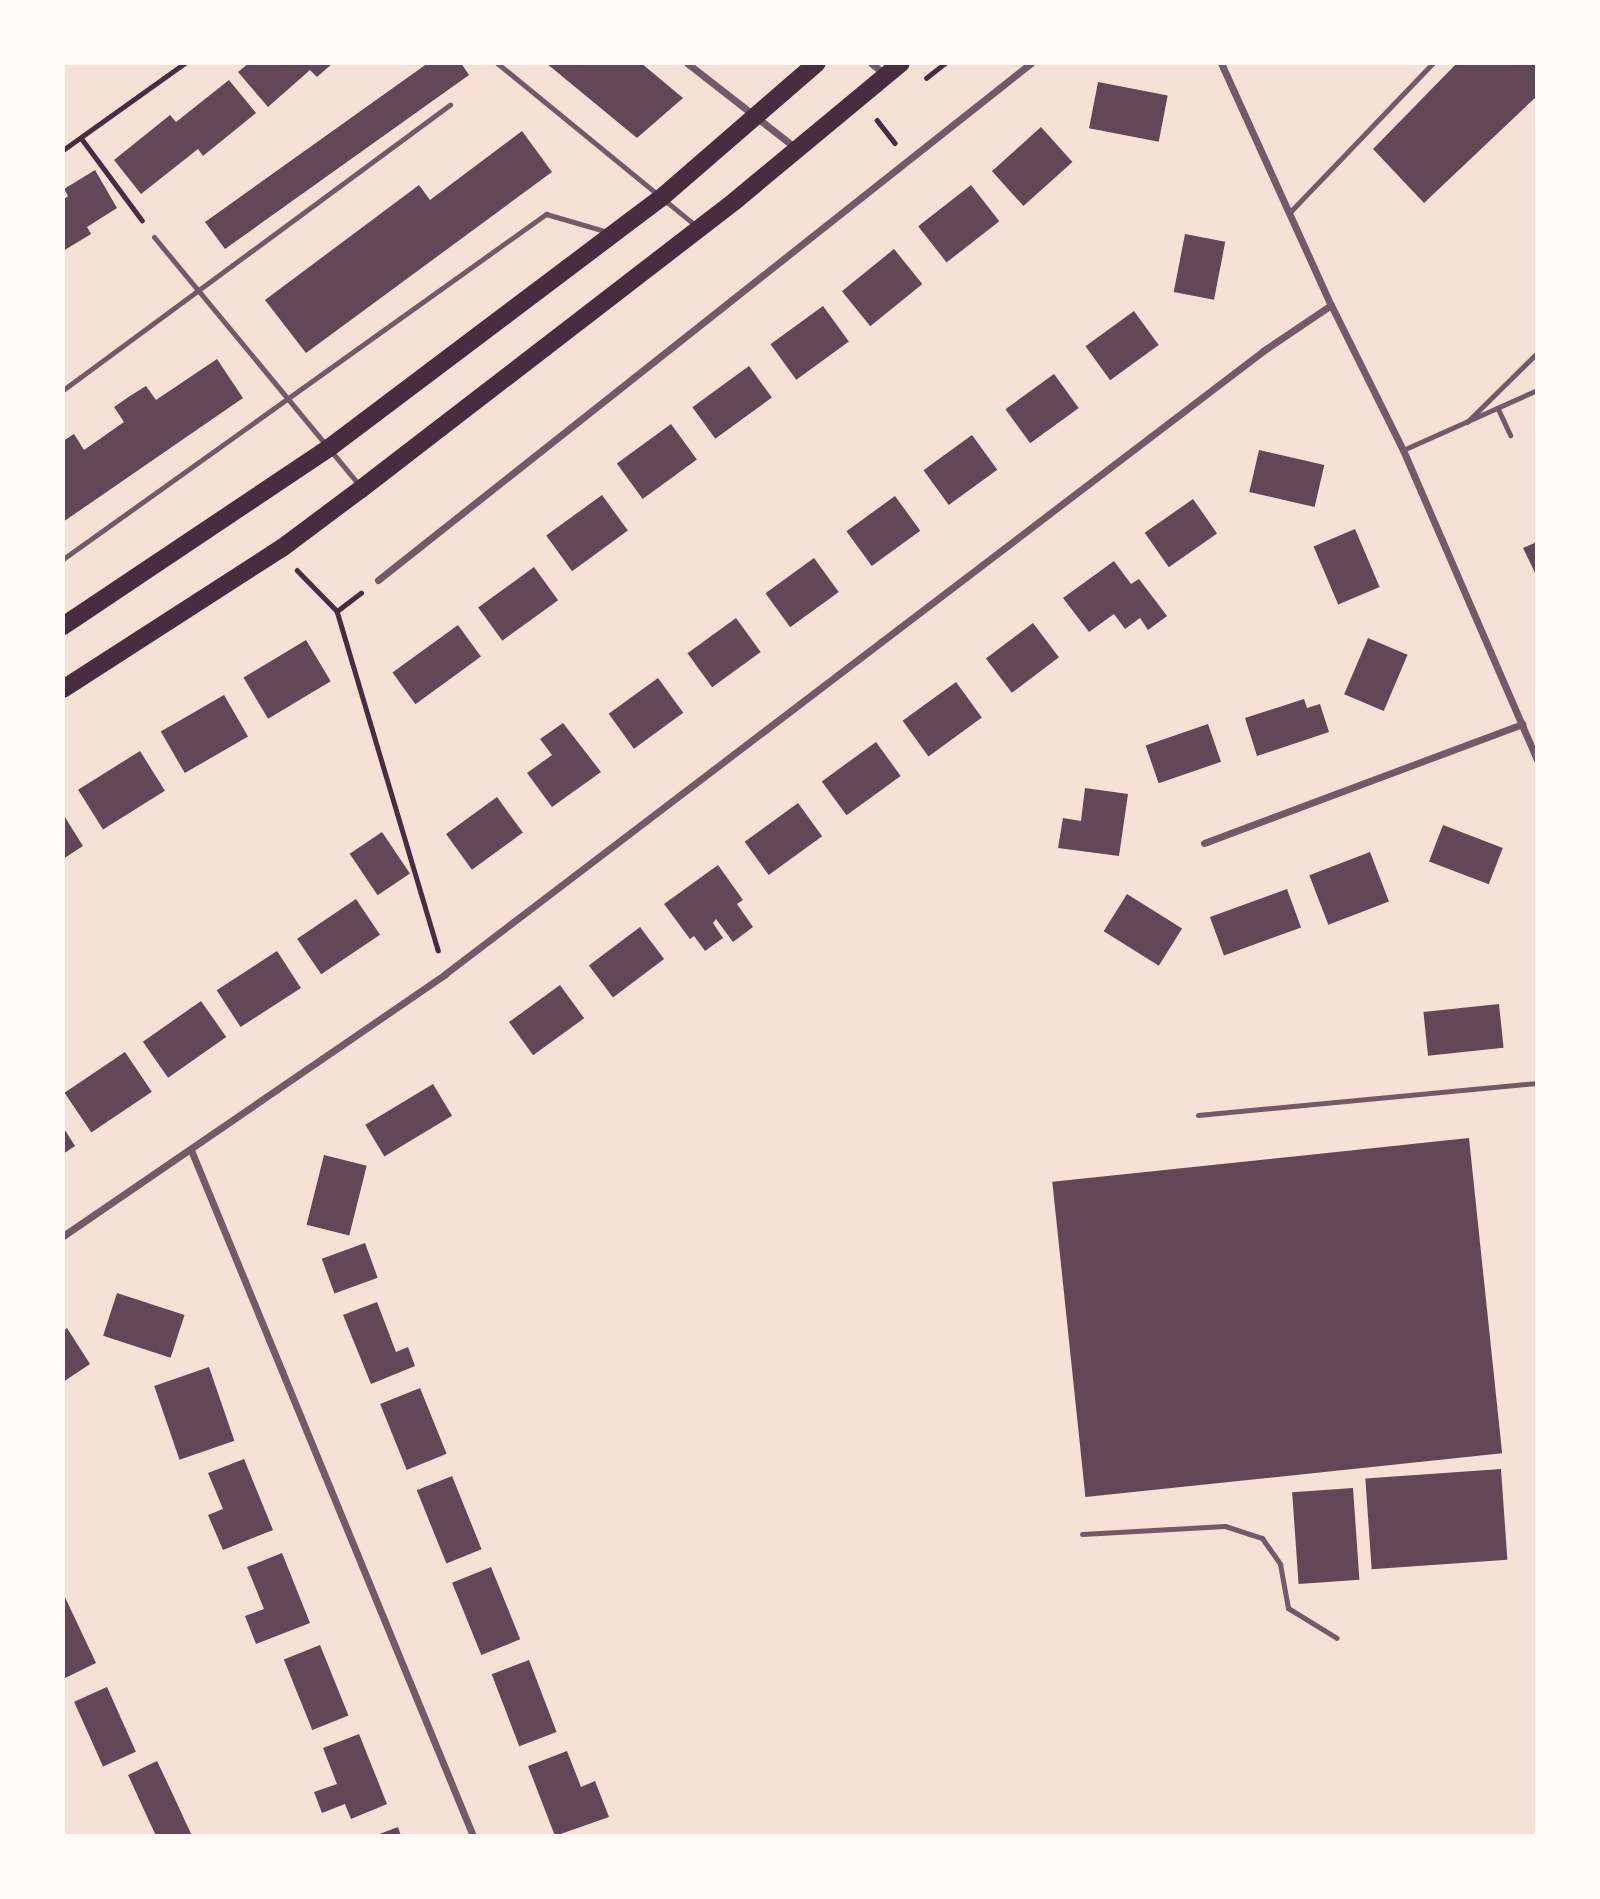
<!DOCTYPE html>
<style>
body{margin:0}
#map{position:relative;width:1600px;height:1899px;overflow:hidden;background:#f7e1d7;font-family:Commissioner,sans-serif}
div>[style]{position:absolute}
.building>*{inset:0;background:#644757;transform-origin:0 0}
.path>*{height:4.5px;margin:-2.25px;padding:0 2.25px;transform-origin:2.25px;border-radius:2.25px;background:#4a2c40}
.service>*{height:5px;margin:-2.5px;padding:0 2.5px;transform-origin:2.5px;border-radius:2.5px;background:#755966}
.minor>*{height:7px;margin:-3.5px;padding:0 3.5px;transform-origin:3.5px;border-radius:3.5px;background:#755966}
.primary>*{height:18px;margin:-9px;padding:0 9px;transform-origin:9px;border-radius:9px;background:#4a2c40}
span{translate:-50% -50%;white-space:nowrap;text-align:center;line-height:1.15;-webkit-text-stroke:7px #fffaf5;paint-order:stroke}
.frame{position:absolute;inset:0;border:65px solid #fffaf5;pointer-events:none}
</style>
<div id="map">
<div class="building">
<div style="clip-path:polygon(249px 63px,333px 63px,317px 77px,310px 70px,268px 107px,238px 72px)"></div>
<div style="clip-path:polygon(428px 63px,461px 63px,469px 75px,225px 249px,205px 222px)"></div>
<div style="clip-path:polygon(546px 63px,641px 63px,683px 98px,637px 138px)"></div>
<div style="clip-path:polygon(1457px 63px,1537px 63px,1537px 96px,1424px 203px,1373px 149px)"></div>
<div style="clip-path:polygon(229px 80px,256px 113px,203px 156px,198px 149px,141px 194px,114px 160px,170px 115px,176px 122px)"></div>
<div style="left:1098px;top:82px;width:71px;height:47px;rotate:11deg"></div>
<div style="left:1041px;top:127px;width:47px;height:66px;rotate:48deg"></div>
<div style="clip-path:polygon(522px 131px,552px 172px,306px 353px,265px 300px,419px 185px,430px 200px)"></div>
<div style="clip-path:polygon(95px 170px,117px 208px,87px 227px,91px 234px,63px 251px,63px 200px,68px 196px,64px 189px)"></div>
<div style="left:971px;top:185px;width:46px;height:67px;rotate:52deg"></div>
<div style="left:1185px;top:234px;width:41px;height:59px;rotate:11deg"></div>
<div style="left:894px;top:249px;width:45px;height:67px;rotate:51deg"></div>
<div style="left:823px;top:306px;width:44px;height:65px;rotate:54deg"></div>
<div style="left:1134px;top:311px;width:42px;height:60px;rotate:54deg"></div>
<div style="clip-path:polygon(217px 359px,243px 398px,63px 522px,63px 441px,74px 434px,84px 450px,124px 422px,114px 407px,130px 396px,146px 386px,156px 400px)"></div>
<div style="left:749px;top:366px;width:39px;height:70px;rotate:54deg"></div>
<div style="left:1054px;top:374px;width:42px;height:60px;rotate:54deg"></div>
<div style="left:671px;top:424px;width:44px;height:67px;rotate:54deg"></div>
<div style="left:972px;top:435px;width:43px;height:60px;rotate:54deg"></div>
<div style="left:1259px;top:450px;width:67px;height:43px;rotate:13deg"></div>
<div style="left:602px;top:495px;width:44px;height:69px;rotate:54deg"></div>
<div style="left:895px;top:496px;width:43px;height:60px;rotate:54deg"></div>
<div style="left:1193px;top:499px;width:42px;height:59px;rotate:55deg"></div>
<div style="left:1355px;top:529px;width:63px;height:45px;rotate:67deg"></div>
<div style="clip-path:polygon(1537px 542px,1537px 577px,1523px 548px)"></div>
<div style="left:814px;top:558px;width:42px;height:60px;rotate:54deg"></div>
<div style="clip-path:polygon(1114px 561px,1131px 584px,1139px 579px,1167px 616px,1148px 630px,1140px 618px,1125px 629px,1114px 614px,1089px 632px,1063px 598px)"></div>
<div style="left:534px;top:567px;width:41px;height:69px;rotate:54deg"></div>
<div style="left:736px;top:618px;width:42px;height:60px;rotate:54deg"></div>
<div style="left:1033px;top:623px;width:43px;height:59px;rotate:53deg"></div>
<div style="left:458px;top:625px;width:39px;height:81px;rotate:54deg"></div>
<div style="left:1368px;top:638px;width:43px;height:61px;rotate:23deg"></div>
<div style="left:306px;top:640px;width:48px;height:73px;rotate:59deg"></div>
<div style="left:658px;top:678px;width:43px;height:61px;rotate:54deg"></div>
<div style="left:956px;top:682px;width:44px;height:66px;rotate:54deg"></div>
<div style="left:224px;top:695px;width:48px;height:73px;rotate:60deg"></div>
<div style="clip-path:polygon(1304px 699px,1307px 708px,1320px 704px,1329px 732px,1257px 756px,1245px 718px)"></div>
<div style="clip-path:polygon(563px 723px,601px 772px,552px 807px,527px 773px,552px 755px,540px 739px)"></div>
<div style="left:1208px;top:724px;width:40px;height:66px;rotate:71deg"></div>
<div style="left:876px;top:742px;width:42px;height:67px;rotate:54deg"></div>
<div style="left:140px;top:751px;width:47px;height:73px;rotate:58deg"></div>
<div style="clip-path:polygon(1085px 788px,1128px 794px,1119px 856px,1058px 848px,1063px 818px,1081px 821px)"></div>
<div style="left:497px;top:797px;width:44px;height:63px;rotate:54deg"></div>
<div style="left:798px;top:803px;width:41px;height:66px;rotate:54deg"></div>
<div style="clip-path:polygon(63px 814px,83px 846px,63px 859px)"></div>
<div style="left:1443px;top:825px;width:64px;height:39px;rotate:21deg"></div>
<div style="left:382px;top:832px;width:50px;height:39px;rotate:56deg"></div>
<div style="left:1370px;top:852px;width:53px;height:65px;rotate:69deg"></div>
<div style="clip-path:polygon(718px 865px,743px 900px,737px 904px,753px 927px,733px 942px,716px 919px,713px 923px,723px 938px,705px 951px,694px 936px,690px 939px,664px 904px)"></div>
<div style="left:1287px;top:889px;width:41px;height:82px;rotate:70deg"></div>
<div style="left:1127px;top:894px;width:65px;height:44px;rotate:32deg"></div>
<div style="left:356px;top:899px;width:43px;height:71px;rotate:56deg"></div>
<div style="left:640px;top:927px;width:40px;height:64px;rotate:53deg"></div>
<div style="left:277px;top:951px;width:44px;height:72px;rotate:57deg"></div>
<div style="left:560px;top:985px;width:41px;height:63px;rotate:54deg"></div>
<div style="left:201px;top:1001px;width:44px;height:71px;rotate:55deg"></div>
<div style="left:1499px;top:1004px;width:44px;height:76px;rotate:84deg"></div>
<div style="left:125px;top:1052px;width:48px;height:73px;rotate:56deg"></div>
<div style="left:433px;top:1084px;width:37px;height:79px;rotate:59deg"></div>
<div style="clip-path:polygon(63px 1127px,75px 1146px,63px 1154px)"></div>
<div style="left:1469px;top:1138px;width:317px;height:419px;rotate:84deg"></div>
<div style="left:324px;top:1155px;width:44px;height:72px;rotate:14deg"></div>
<div style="left:365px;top:1243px;width:37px;height:46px;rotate:70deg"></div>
<div style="left:117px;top:1293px;width:71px;height:45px;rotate:18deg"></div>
<div style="clip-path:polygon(377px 1302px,396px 1352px,408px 1347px,415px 1366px,371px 1384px,343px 1315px)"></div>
<div style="clip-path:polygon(67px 1328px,90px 1364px,63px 1382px,63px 1331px)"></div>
<div style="left:209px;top:1367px;width:78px;height:58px;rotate:71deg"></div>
<div style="left:420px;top:1388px;width:71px;height:43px;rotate:68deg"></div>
<div style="clip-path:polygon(244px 1459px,273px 1530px,223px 1550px,208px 1515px,223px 1509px,208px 1473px)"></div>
<div style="left:1501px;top:1469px;width:91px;height:136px;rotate:86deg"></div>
<div style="left:452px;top:1476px;width:79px;height:38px;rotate:68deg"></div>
<div style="left:1353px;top:1488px;width:92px;height:61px;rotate:86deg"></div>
<div style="clip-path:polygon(282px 1553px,310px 1623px,256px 1644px,245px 1616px,264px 1609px,247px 1567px)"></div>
<div style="left:491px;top:1567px;width:78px;height:42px;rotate:68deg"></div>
<div style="clip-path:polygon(63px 1593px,96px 1663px,63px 1679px)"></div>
<div style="left:320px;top:1645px;width:76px;height:39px;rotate:68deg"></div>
<div style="left:529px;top:1660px;width:77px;height:40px;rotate:69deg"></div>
<div style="left:107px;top:1687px;width:71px;height:36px;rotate:66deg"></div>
<div style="clip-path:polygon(359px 1734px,387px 1804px,351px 1819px,345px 1804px,322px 1813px,314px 1792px,337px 1784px,323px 1748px)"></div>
<div style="clip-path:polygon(567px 1751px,581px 1787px,595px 1781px,609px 1817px,555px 1836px,528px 1766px)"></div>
<div style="clip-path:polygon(157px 1761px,175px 1799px,192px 1836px,156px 1836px,128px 1775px)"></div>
<div style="clip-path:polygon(398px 1827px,401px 1836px,374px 1836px)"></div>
</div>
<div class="path">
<div style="left:926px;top:78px;width:24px;rotate:-38deg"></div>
<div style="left:877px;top:120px;width:29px;rotate:52deg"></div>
<div style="left:82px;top:139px;width:101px;rotate:53.5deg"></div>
<div style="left:63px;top:150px;width:150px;rotate:-35.5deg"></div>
<div style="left:297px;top:570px;width:57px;rotate:45.7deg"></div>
<div style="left:337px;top:611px;width:354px;rotate:73.4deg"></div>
<div style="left:337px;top:611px;width:30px;rotate:-37deg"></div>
</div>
<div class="service">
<div style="left:497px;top:63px;width:256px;rotate:39.3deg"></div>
<div style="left:1290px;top:212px;width:207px;rotate:-46.2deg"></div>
<div style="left:154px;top:237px;width:322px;rotate:50.4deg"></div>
<div style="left:63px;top:390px;width:481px;rotate:-36.4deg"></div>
<div style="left:1498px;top:409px;width:29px;rotate:65deg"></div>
<div style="left:1467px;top:422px;width:98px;rotate:-44.6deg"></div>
<div style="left:1403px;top:450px;width:147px;rotate:-24.1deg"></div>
<div style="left:63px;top:559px;width:594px;rotate:-35.54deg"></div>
<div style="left:546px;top:214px;width:65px;rotate:16.2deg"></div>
<div style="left:1198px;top:1115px;width:341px;rotate:-5.4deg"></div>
<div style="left:1082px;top:1534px;width:143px;rotate:-3.2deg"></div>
<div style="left:1225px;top:1526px;width:39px;rotate:18deg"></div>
<div style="left:1262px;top:1538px;width:32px;rotate:55deg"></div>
<div style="left:1280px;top:1564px;width:45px;rotate:79.7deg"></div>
<div style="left:1288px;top:1608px;width:57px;rotate:31.5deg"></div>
</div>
<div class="minor">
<div style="left:687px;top:63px;width:140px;rotate:38deg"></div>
<div style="left:871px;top:63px;width:19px;rotate:39deg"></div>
<div style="left:1221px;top:63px;width:266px;rotate:65.6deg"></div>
<div style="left:1331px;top:305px;width:162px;rotate:63.6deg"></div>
<div style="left:1403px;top:450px;width:337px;rotate:66.6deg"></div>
<div style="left:378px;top:580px;width:833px;rotate:-38.37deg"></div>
<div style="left:1204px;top:843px;width:340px;rotate:-20.5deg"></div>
<div style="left:191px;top:1150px;width:742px;rotate:67.65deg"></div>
<div style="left:63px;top:1236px;width:463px;rotate:-34.4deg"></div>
<div style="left:445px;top:974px;width:1028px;rotate:-37.29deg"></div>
<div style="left:1263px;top:351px;width:82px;rotate:-34.1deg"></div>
</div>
<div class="primary">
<div style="left:63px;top:626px;width:320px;rotate:-33.8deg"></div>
<div style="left:329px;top:448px;width:416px;rotate:-37deg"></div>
<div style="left:661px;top:198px;width:206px;rotate:-40.9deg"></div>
<div style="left:63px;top:689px;width:260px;rotate:-32.8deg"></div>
<div style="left:282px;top:548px;width:99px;rotate:-36.8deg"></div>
<div style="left:361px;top:489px;width:473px;rotate:-37.6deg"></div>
<div style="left:736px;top:200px;width:214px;rotate:-39.7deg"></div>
</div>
<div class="frame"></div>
</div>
